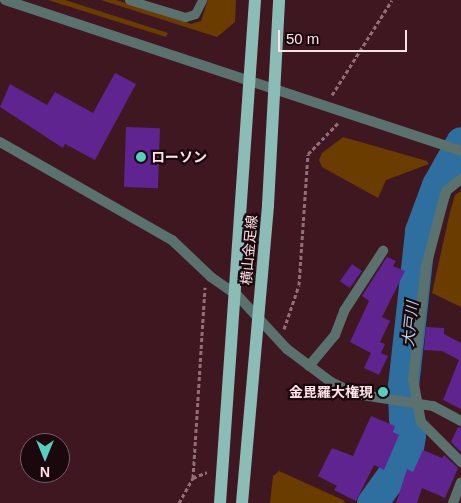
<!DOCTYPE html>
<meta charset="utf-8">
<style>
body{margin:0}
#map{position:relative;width:461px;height:503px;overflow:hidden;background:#3e1721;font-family:Arial,"Noto Sans JP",sans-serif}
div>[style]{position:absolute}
.green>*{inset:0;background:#6a3c00}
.river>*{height:31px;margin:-15.5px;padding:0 15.5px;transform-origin:15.5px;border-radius:15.5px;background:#2f6fa0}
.building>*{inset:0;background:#602491;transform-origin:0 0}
.path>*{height:3px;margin-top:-1.5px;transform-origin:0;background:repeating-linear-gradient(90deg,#926f77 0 4px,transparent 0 6.5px)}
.service>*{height:9px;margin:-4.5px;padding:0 4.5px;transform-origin:4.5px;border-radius:4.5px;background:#5a716d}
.minor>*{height:10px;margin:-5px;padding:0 5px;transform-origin:5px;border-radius:5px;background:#5a716d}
.tertiary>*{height:10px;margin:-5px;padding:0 5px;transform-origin:5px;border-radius:5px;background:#5a716d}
.primary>*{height:12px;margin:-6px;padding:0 6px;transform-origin:6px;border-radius:6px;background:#8bbdb6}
.dots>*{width:14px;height:14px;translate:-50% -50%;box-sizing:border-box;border:2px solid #1a080d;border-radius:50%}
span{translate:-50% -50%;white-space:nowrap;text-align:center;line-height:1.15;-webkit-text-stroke:4.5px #1a080d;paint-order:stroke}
.poi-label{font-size:14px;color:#fee2e7;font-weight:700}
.left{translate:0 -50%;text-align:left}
.right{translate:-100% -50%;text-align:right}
.street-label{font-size:14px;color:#fee2e7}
.water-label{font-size:15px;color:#b9d2e7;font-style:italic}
.north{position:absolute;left:20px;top:433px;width:50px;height:50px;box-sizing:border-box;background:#1a080d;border:1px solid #755f64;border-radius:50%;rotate:180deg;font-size:14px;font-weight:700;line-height:20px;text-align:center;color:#fee2e7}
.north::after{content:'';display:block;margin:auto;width:18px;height:22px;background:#58cec0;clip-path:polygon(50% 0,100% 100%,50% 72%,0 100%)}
.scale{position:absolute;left:278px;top:30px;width:129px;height:22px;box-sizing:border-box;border:2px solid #fee2e7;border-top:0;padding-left:6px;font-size:15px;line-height:18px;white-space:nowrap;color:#fee2e7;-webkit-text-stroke:4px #1a080d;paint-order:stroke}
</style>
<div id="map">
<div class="green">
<div style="clip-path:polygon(48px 0,65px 0,168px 33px,166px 37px)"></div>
<div style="clip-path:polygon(101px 0,116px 0,191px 24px,201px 21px,208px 0,236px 0,235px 22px,217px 37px)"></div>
<div style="clip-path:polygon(343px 137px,427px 161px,429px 164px,386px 180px,378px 198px,322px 167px,319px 160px,322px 153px)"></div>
<div style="clip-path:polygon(461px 191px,461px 307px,432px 293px,450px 212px,455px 195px)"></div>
<div style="clip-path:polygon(279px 471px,343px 500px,345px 503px,270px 503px,273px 476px)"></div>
</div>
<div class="river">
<div style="left:372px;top:503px;width:60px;rotate:-54.5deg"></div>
<div style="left:407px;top:454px;width:19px;rotate:-81deg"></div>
<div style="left:410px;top:435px;width:18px;rotate:-109deg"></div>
<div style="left:404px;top:418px;width:32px;rotate:-92deg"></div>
<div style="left:403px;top:386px;width:156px;rotate:-83.7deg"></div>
<div style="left:420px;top:231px;width:49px;rotate:-69.7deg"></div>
<div style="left:437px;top:185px;width:49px;rotate:-60.8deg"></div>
</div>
<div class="building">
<div style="clip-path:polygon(115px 73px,136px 84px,95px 160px,65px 144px,63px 148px,0 107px,10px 84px,47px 105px,55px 92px,93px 113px)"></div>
<div style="left:126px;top:127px;width:34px;height:60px;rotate:2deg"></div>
<div style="clip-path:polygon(387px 257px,396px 261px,393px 266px,405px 271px,382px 317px,390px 321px,380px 342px,385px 344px,381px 353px,388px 356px,379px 375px,364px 368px,371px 353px,350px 342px,369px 301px,362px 296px)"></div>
<div style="left:352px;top:264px;width:12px;height:21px;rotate:35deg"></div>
<div style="clip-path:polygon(426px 327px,444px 328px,444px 334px,461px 343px,461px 409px,443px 400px,459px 360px,442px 351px,424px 350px)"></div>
<div style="clip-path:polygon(371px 416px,395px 426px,393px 432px,399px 435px,384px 470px,374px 465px,356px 501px,334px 490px,337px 486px,318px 476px,332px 448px,353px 456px)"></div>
<div style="clip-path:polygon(458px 427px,461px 428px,461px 452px,451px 442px)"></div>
<div style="clip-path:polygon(423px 450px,442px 458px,444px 455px,458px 468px,445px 498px,422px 488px,417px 503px,396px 503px,407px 469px,413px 472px)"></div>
</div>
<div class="path">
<div style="left:332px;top:95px;width:112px;rotate:-57.7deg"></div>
<div style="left:284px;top:329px;width:46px;rotate:-71.2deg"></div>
<div style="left:299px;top:285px;width:131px;rotate:-86.1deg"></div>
<div style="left:308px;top:154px;width:43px;rotate:-45.9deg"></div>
<div style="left:193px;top:478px;width:191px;rotate:-86.4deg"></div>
<div style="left:179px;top:503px;width:29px;rotate:-61deg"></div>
<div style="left:193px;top:478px;width:15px;rotate:-23deg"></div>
</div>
<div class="service">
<div style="left:129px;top:0;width:59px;rotate:16.9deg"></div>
<div style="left:185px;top:17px;width:10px;rotate:-17deg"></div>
<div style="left:195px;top:14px;width:16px;rotate:-63deg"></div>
</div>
<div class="minor">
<div style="left:0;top:142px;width:198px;rotate:29.7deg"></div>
<div style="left:172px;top:240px;width:54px;rotate:43.5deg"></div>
<div style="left:211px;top:277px;width:32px;rotate:35deg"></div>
<div style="left:237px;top:295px;width:74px;rotate:47.2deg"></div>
<div style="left:287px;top:349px;width:55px;rotate:36.9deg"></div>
<div style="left:331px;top:382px;width:28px;rotate:26deg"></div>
<div style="left:356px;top:394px;width:78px;rotate:8.9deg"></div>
<div style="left:433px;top:406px;width:32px;rotate:28deg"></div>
<div style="left:461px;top:179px;width:19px;rotate:141deg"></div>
<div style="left:446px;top:191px;width:78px;rotate:104.9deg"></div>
<div style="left:426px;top:266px;width:114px;rotate:96.6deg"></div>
<div style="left:413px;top:379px;width:44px;rotate:79.5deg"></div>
<div style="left:421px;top:422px;width:57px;rotate:45deg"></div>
<div style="left:309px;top:366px;width:40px;rotate:-50deg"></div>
<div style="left:335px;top:335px;width:26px;rotate:-69deg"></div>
<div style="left:344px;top:311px;width:72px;rotate:-57deg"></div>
<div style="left:453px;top:503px;width:22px;rotate:-69deg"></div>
</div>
<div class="tertiary">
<div style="left:5px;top:0;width:480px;rotate:18.3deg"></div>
</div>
<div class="primary">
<div style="left:220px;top:503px;width:504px;rotate:-86.02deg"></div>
<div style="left:242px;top:503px;width:299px;rotate:-85deg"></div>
<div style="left:268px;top:205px;width:205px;rotate:-86.9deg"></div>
</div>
<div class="dots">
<div style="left:141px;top:157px;background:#58cec0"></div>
<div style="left:383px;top:392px;background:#58cec0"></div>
</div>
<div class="poi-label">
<span class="left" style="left:151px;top:157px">ローソン</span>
<span class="right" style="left:373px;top:392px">金毘羅大権現</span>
</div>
<div class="street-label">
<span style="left:249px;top:250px;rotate:-85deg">横山金足線</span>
</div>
<div class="water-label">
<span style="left:410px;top:324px;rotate:-84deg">大戸川</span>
</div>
<div class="north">N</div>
<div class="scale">50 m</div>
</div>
